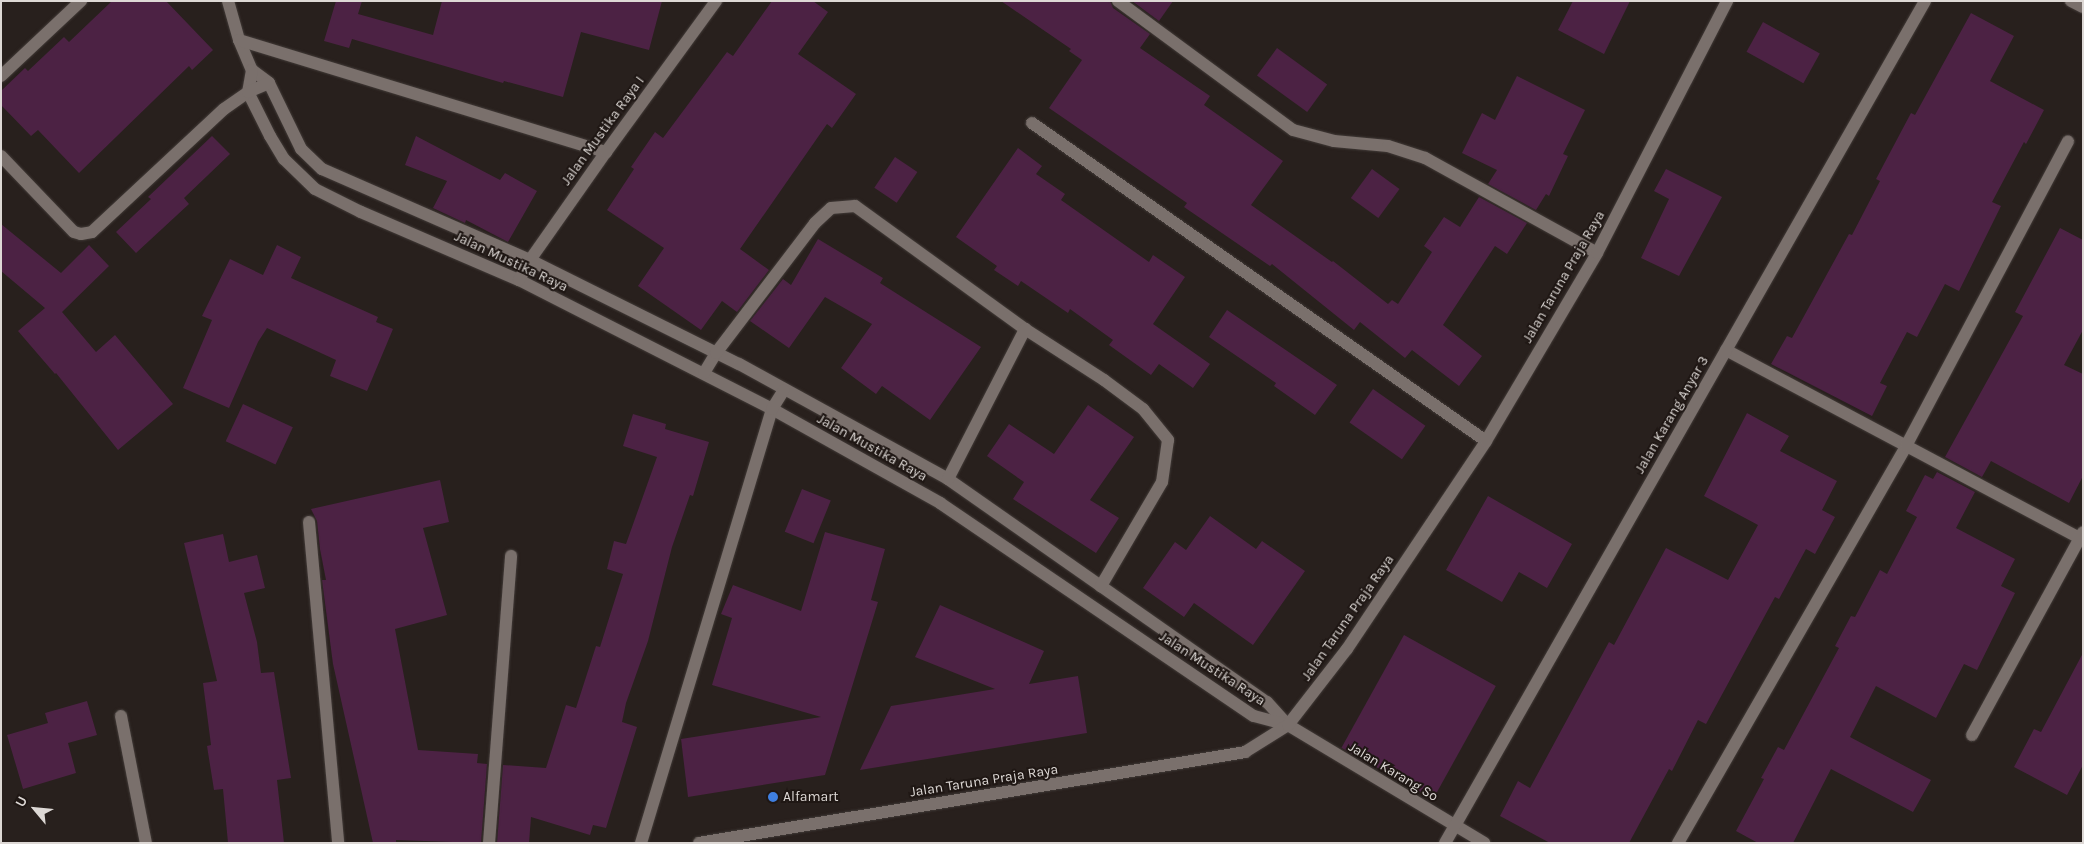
<!DOCTYPE html>
<style>
body{margin:0}
#map{position:relative;width:2084px;height:844px;overflow:hidden;background:#28201d;font-family:Karla,sans-serif}
div>[style]{position:absolute}
.building>*{inset:0;background:#4c2244;transform-origin:0 0}
.roads{filter:drop-shadow(0 0 1px #423b38) drop-shadow(0 0 1px #423b38)}
.minor>*{height:12px;margin:-6px;padding:0 6px;transform-origin:6px;border-radius:6px;background:#7a706c}
.dots>*{width:14px;height:14px;translate:-50% -50%;box-sizing:border-box;border:2px solid #1f1714;border-radius:50%}
span{translate:-50% -50%;white-space:nowrap;text-align:center;line-height:1.15;-webkit-text-stroke:4px #1f1714;paint-order:stroke}
.street-label{font-size:14px;color:#ddd8d5}
.poi-label{font-size:14px;color:#ddd8d5}
.left{translate:0 -50%;text-align:left}
.frame{position:absolute;inset:0;border:2px solid #ddd8d5;pointer-events:none}
.north{position:absolute;left:10px;top:784px;width:50px;height:50px;-webkit-text-stroke:4px #1f1714;paint-order:stroke;rotate:298deg;font-size:14px;font-weight:700;line-height:20px;text-align:center;color:#ddd8d5}
.north::after{content:'';display:block;margin:auto;width:18px;height:22px;background:#ddd8d5;clip-path:polygon(50% 0,100% 100%,50% 72%,0 100%)}
</style>
<div id="map">
<div class="building">
<div style="clip-path:polygon(112px 1px,166px 1px,213px 50px,192px 70px,189px 66px,79px 173px,38px 130px,31px 136px,1px 105px,1px 91px,25px 68px,28px 71px,64px 37px,69px 42px)"></div>
<div style="clip-path:polygon(336px 1px,362px 1px,358px 14px,433px 35px,442px 1px,662px 1px,649px 50px,581px 32px,563px 97px,504px 81px,503px 83px,352px 39px,349px 48px,324px 41px)"></div>
<div style="clip-path:polygon(772px 1px,813px 1px,828px 12px,798px 54px,856px 94px,832px 128px,827px 124px,740px 249px,769px 270px,737px 312px,722px 301px,701px 330px,638px 286px,664px 248px,607px 210px,634px 169px,631px 167px,655px 132px,663px 138px,727px 52px,733px 56px)"></div>
<div style="clip-path:polygon(1001px 1px,1110px 1px,1113px 8px,1150px 34px,1140px 48px,1210px 96px,1204px 105px,1283px 161px,1251px 205px,1332px 262px,1333px 261px,1388px 304px,1392px 300px,1398px 304px,1432px 252px,1424px 246px,1444px 217px,1460px 227px,1479px 197px,1527px 223px,1507px 254px,1495px 246px,1443px 325px,1482px 356px,1459px 386px,1412px 350px,1405px 358px,1360px 322px,1354px 330px,1272px 264px,1270px 266px,1184px 207px,1187px 203px,1049px 108px,1082px 60px,1069px 51px,1071px 49px)"></div>
<div style="clip-path:polygon(1132px 1px,1173px 1px,1159px 21px)"></div>
<div style="clip-path:polygon(1573px 1px,1630px 1px,1604px 54px,1558px 30px)"></div>
<div style="clip-path:polygon(1971px 13px,2014px 36px,1990px 81px,2044px 110px,2026px 144px,2024px 142px,1992px 202px,2001px 206px,1959px 291px,1945px 284px,1917px 337px,1907px 332px,1880px 383px,1887px 386px,1872px 416px,1771px 364px,1787px 336px,1792px 338px,1849px 234px,1852px 235px,1880px 181px,1876px 179px,1911px 113px,1915px 115px)"></div>
<div style="left:1763px;top:22px;width:65px;height:34px;rotate:29deg"></div>
<div style="left:1277px;top:48px;width:62px;height:34px;rotate:36deg"></div>
<div style="clip-path:polygon(1517px 76px,1585px 110px,1563px 154px,1568px 156px,1549px 196px,1546px 194px,1536px 210px,1488px 184px,1497px 170px,1462px 153px,1482px 113px,1495px 120px)"></div>
<div style="clip-path:polygon(212px 136px,230px 154px,184px 198px,189px 204px,136px 253px,116px 232px,151px 199px,148px 197px)"></div>
<div style="clip-path:polygon(416px 136px,500px 180px,505px 173px,537px 191px,508px 242px,466px 220px,465px 223px,433px 208px,447px 181px,405px 165px)"></div>
<div style="clip-path:polygon(1018px 148px,1042px 166px,1036px 174px,1065px 194px,1061px 200px,1149px 262px,1153px 255px,1185px 277px,1153px 324px,1210px 364px,1193px 388px,1159px 364px,1151px 375px,1109px 345px,1113px 340px,1070px 309px,1068px 313px,1021px 281px,1018px 286px,994px 270px,997px 266px,956px 237px)"></div>
<div style="left:895px;top:157px;width:27px;height:37px;rotate:34deg"></div>
<div style="left:1372px;top:169px;width:34px;height:36px;rotate:36deg"></div>
<div style="clip-path:polygon(1666px 169px,1722px 197px,1679px 276px,1641px 258px,1669px 199px,1654px 191px)"></div>
<div style="clip-path:polygon(1px 224px,61px 273px,89px 245px,109px 266px,62px 312px,96px 352px,115px 335px,173px 404px,118px 450px,56px 373px,55px 374px,18px 331px,45px 308px,1px 271px)"></div>
<div style="clip-path:polygon(2060px 228px,2083px 240px,2083px 330px,2064px 365px,2083px 374px,2083px 476px,2069px 503px,1991px 461px,1982px 477px,1945px 457px,2023px 316px,2015px 312px)"></div>
<div style="clip-path:polygon(818px 239px,883px 278px,880px 283px,981px 347px,930px 420px,882px 386px,876px 394px,841px 368px,872px 324px,825px 297px,789px 348px,750px 321px,783px 279px,791px 285px)"></div>
<div style="clip-path:polygon(277px 245px,301px 257px,291px 278px,378px 317px,376px 322px,393px 329px,367px 391px,330px 376px,336px 360px,267px 328px,258px 342px,229px 408px,183px 388px,212px 320px,202px 316px,230px 259px,263px 275px)"></div>
<div style="clip-path:polygon(1227px 310px,1337px 385px,1315px 415px,1274px 386px,1276px 383px,1209px 337px)"></div>
<div style="left:1373px;top:389px;width:64px;height:41px;rotate:35deg"></div>
<div style="left:243px;top:404px;width:55px;height:41px;rotate:25deg"></div>
<div style="clip-path:polygon(1088px 405px,1134px 437px,1090px 500px,1119px 518px,1096px 553px,1013px 499px,1024px 482px,987px 456px,1009px 424px,1054px 454px)"></div>
<div style="clip-path:polygon(1747px 413px,1789px 436px,1780px 451px,1837px 481px,1822px 510px,1835px 517px,1815px 554px,1806px 549px,1779px 599px,1775px 597px,1706px 724px,1698px 720px,1672px 771px,1669px 769px,1629px 843px,1550px 843px,1500px 816px,1518px 781px,1530px 788px,1609px 642px,1614px 645px,1666px 548px,1728px 580px,1758px 525px,1704px 496px)"></div>
<div style="clip-path:polygon(633px 414px,666px 424px,665px 429px,709px 442px,693px 496px,690px 495px,672px 547px,648px 641px,626px 703px,622px 722px,637px 727px,606px 828px,593px 825px,590px 835px,531px 817px,529px 843px,497px 843px,503px 765px,546px 768px,566px 705px,576px 708px,596px 646px,600px 647px,623px 574px,607px 569px,614px 541px,626px 544px,657px 457px,623px 446px)"></div>
<div style="clip-path:polygon(1937px 472px,1975px 492px,1956px 528px,2015px 559px,2001px 586px,2015px 593px,1977px 670px,1964px 664px,1936px 718px,1876px 686px,1850px 737px,1931px 780px,1913px 812px,1831px 769px,1793px 843px,1758px 843px,1736px 831px,1764px 779px,1761px 778px,1778px 747px,1784px 750px,1839px 648px,1835px 646px,1851px 616px,1855px 617px,1880px 570px,1887px 574px,1917px 517px,1906px 511px,1925px 475px,1933px 479px)"></div>
<div style="clip-path:polygon(440px 480px,449px 522px,423px 528px,447px 615px,395px 629px,418px 750px,478px 754px,477px 763px,487px 764px,481px 843px,396px 840px,396px 843px,373px 843px,333px 664px,322px 580px,326px 580px,320px 549px,317px 521px,311px 509px)"></div>
<div style="left:802px;top:489px;width:31px;height:46px;rotate:22deg"></div>
<div style="clip-path:polygon(1488px 496px,1572px 544px,1547px 588px,1519px 572px,1502px 602px,1446px 570px)"></div>
<div style="clip-path:polygon(1210px 516px,1256px 549px,1262px 541px,1305px 571px,1253px 645px,1194px 603px,1184px 617px,1143px 588px,1175px 542px,1186px 550px)"></div>
<div style="clip-path:polygon(825px 532px,885px 549px,871px 600px,878px 602px,825px 775px,688px 797px,681px 739px,821px 717px,712px 685px,732px 618px,721px 614px,733px 585px,801px 611px)"></div>
<div style="clip-path:polygon(223px 534px,229px 562px,257px 555px,265px 588px,244px 593px,257px 642px,261px 673px,274px 672px,291px 778px,277px 780px,284px 843px,228px 843px,223px 789px,214px 790px,207px 746px,211px 745px,203px 683px,217px 681px,184px 543px)"></div>
<div style="clip-path:polygon(940px 605px,1044px 651px,1029px 684px,1078px 676px,1087px 733px,860px 770px,891px 706px,995px 689px,915px 657px)"></div>
<div style="left:1404px;top:635px;width:105px;height:129px;rotate:29deg"></div>
<div style="clip-path:polygon(2083px 653px,2083px 765px,2067px 795px,2014px 767px,2034px 729px,2041px 732px)"></div>
<div style="clip-path:polygon(87px 701px,97px 735px,68px 743px,76px 773px,23px 789px,7px 735px,48px 723px,45px 713px)"></div>
</div>
<div class="roads">
<div class="minor">
<div style="left:228px;top:1px;width:41px;rotate:74.2deg"></div>
<div style="left:239px;top:40px;width:33px;rotate:67deg"></div>
<div style="left:1118px;top:1px;width:217px;rotate:36.4deg"></div>
<div style="left:1293px;top:130px;width:42px;rotate:15deg"></div>
<div style="left:1334px;top:141px;width:54px;rotate:5.3deg"></div>
<div style="left:1388px;top:146px;width:39px;rotate:18deg"></div>
<div style="left:1425px;top:158px;width:196px;rotate:28.9deg"></div>
<div style="left:2071px;top:1px;width:13px;rotate:27deg"></div>
<div style="left:239px;top:40px;width:384px;rotate:17deg"></div>
<div style="left:252px;top:70px;width:21px;rotate:37deg"></div>
<div style="left:269px;top:83px;width:73px;rotate:64.1deg"></div>
<div style="left:301px;top:149px;width:29px;rotate:44deg"></div>
<div style="left:322px;top:169px;width:227px;rotate:23.6deg"></div>
<div style="left:530px;top:260px;width:233px;rotate:26.5deg"></div>
<div style="left:739px;top:364px;width:239px;rotate:28.8deg"></div>
<div style="left:948px;top:479px;width:389px;rotate:35deg"></div>
<div style="left:1267px;top:702px;width:31px;rotate:48deg"></div>
<div style="left:1288px;top:725px;width:229px;rotate:31deg"></div>
<div style="left:252px;top:70px;width:22px;rotate:100deg"></div>
<div style="left:248px;top:92px;width:49px;rotate:63.4deg"></div>
<div style="left:270px;top:136px;width:27px;rotate:59deg"></div>
<div style="left:284px;top:159px;width:43px;rotate:44.1deg"></div>
<div style="left:315px;top:189px;width:51px;rotate:26.6deg"></div>
<div style="left:361px;top:212px;width:172px;rotate:23.3deg"></div>
<div style="left:519px;top:280px;width:284px;rotate:27deg"></div>
<div style="left:772px;top:409px;width:193px;rotate:29.2deg"></div>
<div style="left:940px;top:503px;width:379px;rotate:34.2deg"></div>
<div style="left:1254px;top:716px;width:35px;rotate:15deg"></div>
<div style="left:1px;top:76px;width:110px;rotate:-43.2deg"></div>
<div style="left:1032px;top:123px;width:554px;rotate:35.01deg"></div>
<div style="left:1px;top:156px;width:105px;rotate:46.2deg"></div>
<div style="left:74px;top:232px;width:7px;rotate:16deg"></div>
<div style="left:81px;top:234px;width:11px;rotate:-10deg"></div>
<div style="left:92px;top:232px;width:180px;rotate:-43deg"></div>
<div style="left:224px;top:109px;width:29px;rotate:-35deg"></div>
<div style="left:248px;top:92px;width:23px;rotate:-23deg"></div>
<div style="left:519px;top:280px;width:23px;rotate:-61deg"></div>
<div style="left:530px;top:260px;width:132px;rotate:-54.9deg"></div>
<div style="left:606px;top:152px;width:187px;rotate:-53.9deg"></div>
<div style="left:1726px;top:350px;width:404px;rotate:28deg"></div>
<div style="left:704px;top:373px;width:23px;rotate:-59deg"></div>
<div style="left:716px;top:353px;width:163px;rotate:-52.7deg"></div>
<div style="left:815px;top:223px;width:22px;rotate:-43deg"></div>
<div style="left:831px;top:208px;width:24px;rotate:-5deg"></div>
<div style="left:855px;top:206px;width:210px;rotate:35.9deg"></div>
<div style="left:1025px;top:329px;width:94px;rotate:32.8deg"></div>
<div style="left:1104px;top:380px;width:49px;rotate:36.6deg"></div>
<div style="left:1143px;top:409px;width:40px;rotate:51deg"></div>
<div style="left:1168px;top:440px;width:42px;rotate:98.1deg"></div>
<div style="left:1162px;top:482px;width:121px;rotate:120.4deg"></div>
<div style="left:948px;top:479px;width:169px;rotate:-62.8deg"></div>
<div style="left:309px;top:522px;width:322px;rotate:84.8deg"></div>
<div style="left:121px;top:716px;width:129px;rotate:78.9deg"></div>
<div style="left:1972px;top:735px;width:231px;rotate:-61.3deg"></div>
<div style="left:489px;top:843px;width:288px;rotate:-85.6deg"></div>
<div style="left:641px;top:843px;width:453px;rotate:-73.2deg"></div>
<div style="left:772px;top:409px;width:22px;rotate:-58deg"></div>
<div style="left:699px;top:843px;width:554px;rotate:-9.46deg"></div>
<div style="left:1245px;top:752px;width:51px;rotate:-32.1deg"></div>
<div style="left:1288px;top:725px;width:96px;rotate:-52.2deg"></div>
<div style="left:1347px;top:649px;width:250px;rotate:-56.2deg"></div>
<div style="left:1486px;top:441px;width:218px;rotate:-59.4deg"></div>
<div style="left:1597px;top:253px;width:284px;rotate:-62.7deg"></div>
<div style="left:1445px;top:843px;width:969px;rotate:-60.31deg"></div>
<div style="left:1678px;top:843px;width:458px;rotate:-60.1deg"></div>
<div style="left:1906px;top:446px;width:345px;rotate:-62deg"></div>
</div>
</div>
<div class="dots">
<div style="left:773px;top:797px;background:#3f7fe0"></div>
</div>
<div class="street-label">
<span style="left:603px;top:131px;rotate:-54deg">Jalan Mustika Raya I</span>
<span style="left:511px;top:262px;rotate:25deg">Jalan Mustika Raya</span>
<span style="left:1564px;top:277px;rotate:-60deg">Jalan Taruna Praja Raya</span>
<span style="left:1672px;top:415px;rotate:-60deg">Jalan Karang Anyar 3</span>
<span style="left:872px;top:448px;rotate:29deg">Jalan Mustika Raya</span>
<span style="left:1348px;top:618px;rotate:-55deg">Jalan Taruna Praja Raya</span>
<span style="left:1212px;top:669px;rotate:33deg">Jalan Mustika Raya</span>
<span style="left:1393px;top:772px;rotate:31deg">Jalan Karang So</span>
<span style="left:984px;top:781px;rotate:-9deg">Jalan Taruna Praja Raya</span>
</div>
<div class="poi-label">
<span class="left" style="left:783px;top:797px">Alfamart</span>
</div>
<div class="frame"></div>
<div class="north">U</div>
</div>
